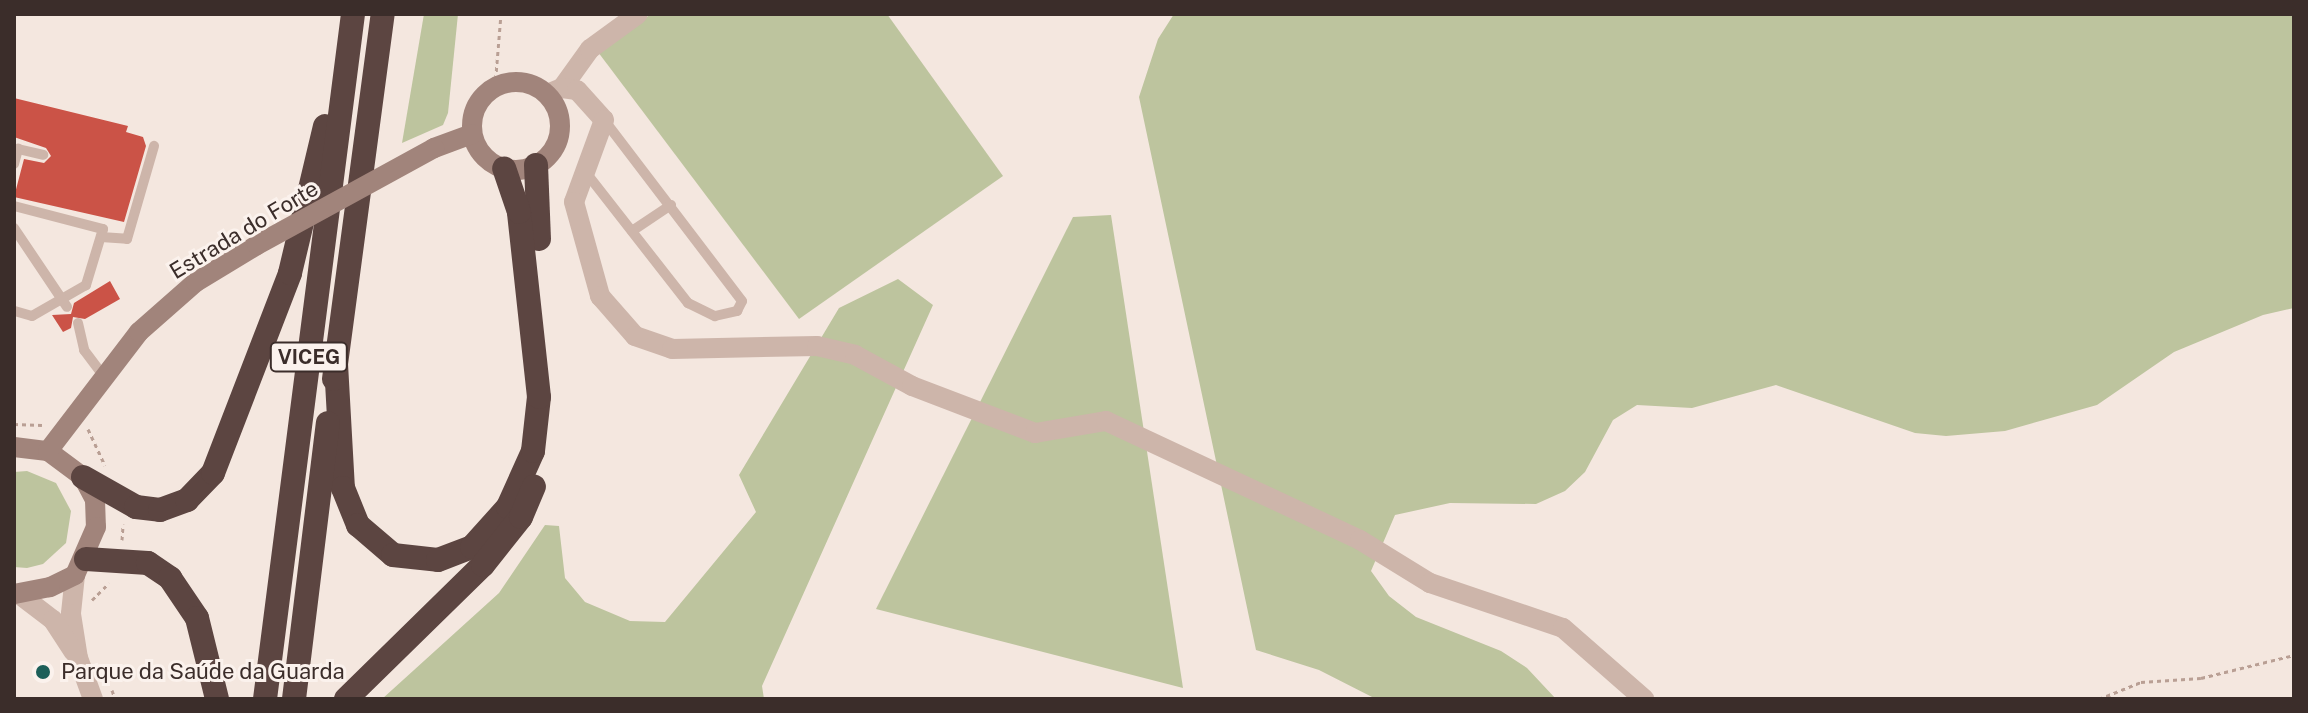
<!DOCTYPE html>
<meta charset="utf-8">
<style>
body{margin:0}
#map{position:relative;width:2308px;height:713px;overflow:hidden;background:#f4e7df;font-family:"Public Sans",sans-serif}
div>[style]{position:absolute}
.green>*{inset:0;background:#bdc49e}
.building>*{inset:0;background:#cb5347}
.path>*{height:3px;margin-top:-1.5px;transform-origin:0;background:repeating-linear-gradient(90deg,#b99f94 0 4px,transparent 0 8px)}
.lane>*{height:10px;margin:-5px;padding:0 5px;transform-origin:5px;border-radius:5px;background:#cdb5aa}
.street>*{height:20px;margin:-10px;padding:0 10px;transform-origin:10px;border-radius:10px;background:#cdb5aa}
.secondary>*{height:20px;margin:-10px;padding:0 10px;transform-origin:10px;border-radius:10px;background:#a1847b}
.secondary>.ring{margin:-10px;padding:0;box-sizing:content-box;background:none;border:20px solid #a1847b;border-radius:50%}
.highway>*{height:24px;margin:-12px;padding:0 12px;transform-origin:12px;border-radius:12px;background:#5c4541}
.secondary-bridge>*{height:20px;margin:-10px;padding:0 10px;transform-origin:10px;border-radius:10px;background:#a1847b}
.dots>*{width:22px;height:22px;translate:-50% -50%;box-sizing:border-box;border:4px solid #fbf2ed;border-radius:50%}
span{translate:-50% -50%;white-space:nowrap;text-align:center;line-height:1.15;-webkit-text-stroke:6px #fbf2ed;paint-order:stroke}
.shield-label span{padding:2px 6px;background:#fbf2ed;border:2px solid;border-radius:6px;-webkit-text-stroke-width:0}
.shield-label{font-size:20px;color:#3b2d2a;font-weight:700}
.street-label{font-size:22px;color:#3b2d2a}
.poi-label{font-size:22px;color:#3b2d2a}
.left{translate:0 -50%;text-align:left}
.frame{position:absolute;inset:0;border:16px solid #3b2d2a;pointer-events:none}
</style>
<div id="map">
<div class="green">
<div style="clip-path:polygon(424px 14px,458px 14px,448px 113px,443px 125px,402px 143px)"></div>
<div style="clip-path:polygon(651px 14px,887px 14px,1003px 176px,799px 319px,598px 52px)"></div>
<div style="clip-path:polygon(1174px 14px,2294px 14px,2294px 308px,2263px 315px,2174px 352px,2097px 405px,2005px 431px,1946px 436px,1915px 433px,1776px 385px,1692px 408px,1637px 405px,1613px 420px,1585px 472px,1565px 491px,1536px 504px,1450px 503px,1395px 515px,1371px 571px,1389px 596px,1416px 617px,1501px 651px,1527px 668px,1556px 699px,1376px 699px,1319px 670px,1256px 650px,1139px 97px,1158px 39px)"></div>
<div style="clip-path:polygon(1111px 215px,1183px 688px,876px 609px,1073px 217px)"></div>
<div style="clip-path:polygon(898px 279px,933px 305px,762px 686px,764px 699px,382px 699px,499px 593px,545px 525px,559px 526px,565px 578px,585px 602px,630px 621px,665px 622px,756px 512px,739px 475px,839px 308px)"></div>
<div style="clip-path:polygon(27px 471px,56px 483px,71px 511px,66px 543px,43px 564px,27px 568px,14px 567px,14px 472px)"></div>
</div>
<div class="building">
<div style="clip-path:polygon(14px 98px,128px 126px,126px 132px,143px 137px,146px 146px,124px 222px,14px 197px,24px 159px,44px 163px,51px 156px,46px 148px,14px 137px)"></div>
<div style="clip-path:polygon(110px 281px,120px 299px,85px 319px,73px 317px,71px 328px,63px 332px,52px 315px,71px 314px,74px 303px)"></div>
</div>
<div class="path">
<div style="left:495px;top:87px;width:73px;rotate:-85.3deg"></div>
<div style="left:14px;top:424px;width:28px;rotate:2deg"></div>
<div style="left:88px;top:429px;width:40px;rotate:65deg"></div>
<div style="left:122px;top:540px;width:16px;rotate:-86deg"></div>
<div style="left:92px;top:600px;width:24px;rotate:-45deg"></div>
<div style="left:112px;top:690px;width:9px;rotate:72deg"></div>
<div style="left:2099px;top:699px;width:45px;rotate:-22deg"></div>
<div style="left:2141px;top:682px;width:60px;rotate:-3.8deg"></div>
<div style="left:2201px;top:678px;width:96px;rotate:-13.9deg"></div>
</div>
<div class="lane">
<div style="left:14px;top:164px;width:16px;rotate:-75deg"></div>
<div style="left:18px;top:149px;width:26px;rotate:13deg"></div>
<div style="left:584px;top:170px;width:169px;rotate:52deg"></div>
<div style="left:688px;top:303px;width:30px;rotate:26deg"></div>
<div style="left:715px;top:316px;width:23px;rotate:-13deg"></div>
<div style="left:737px;top:311px;width:11px;rotate:-63deg"></div>
<div style="left:742px;top:301px;width:228px;rotate:-127.3deg"></div>
<div style="left:14px;top:206px;width:92px;rotate:14.5deg"></div>
<div style="left:103px;top:229px;width:59px;rotate:106.9deg"></div>
<div style="left:86px;top:285px;width:62px;rotate:150.1deg"></div>
<div style="left:32px;top:316px;width:19px;rotate:-164deg"></div>
<div style="left:14px;top:228px;width:95px;rotate:56.1deg"></div>
<div style="left:632px;top:231px;width:47px;rotate:-33.7deg"></div>
<div style="left:101px;top:237px;width:26px;rotate:4deg"></div>
<div style="left:127px;top:239px;width:97px;rotate:-73.8deg"></div>
<div style="left:78px;top:323px;width:28px;rotate:77deg"></div>
<div style="left:84px;top:350px;width:30px;rotate:53deg"></div>
</div>
<div class="street">
<div style="left:562px;top:88px;width:48px;rotate:-54.3deg"></div>
<div style="left:590px;top:49px;width:59px;rotate:-36.1deg"></div>
<div style="left:547px;top:94px;width:16px;rotate:-22deg"></div>
<div style="left:562px;top:88px;width:15px;rotate:8deg"></div>
<div style="left:577px;top:90px;width:40px;rotate:48deg"></div>
<div style="left:604px;top:120px;width:87px;rotate:110.1deg"></div>
<div style="left:574px;top:202px;width:98px;rotate:74.5deg"></div>
<div style="left:600px;top:296px;width:53px;rotate:48.8deg"></div>
<div style="left:635px;top:336px;width:39px;rotate:19deg"></div>
<div style="left:672px;top:349px;width:145px;rotate:-1.2deg"></div>
<div style="left:817px;top:346px;width:39px;rotate:13deg"></div>
<div style="left:855px;top:355px;width:65px;rotate:28.5deg"></div>
<div style="left:912px;top:386px;width:132px;rotate:20.9deg"></div>
<div style="left:1035px;top:433px;width:72px;rotate:-9.6deg"></div>
<div style="left:1106px;top:421px;width:280px;rotate:25.1deg"></div>
<div style="left:1360px;top:540px;width:82px;rotate:31.6deg"></div>
<div style="left:1430px;top:583px;width:140px;rotate:18.7deg"></div>
<div style="left:1563px;top:628px;width:108px;rotate:41.2deg"></div>
<div style="left:75px;top:575px;width:39px;rotate:96deg"></div>
<div style="left:71px;top:614px;width:45px;rotate:81deg"></div>
<div style="left:78px;top:658px;width:44px;rotate:69.9deg"></div>
<div style="left:19px;top:594px;width:43px;rotate:37.4deg"></div>
<div style="left:53px;top:620px;width:38px;rotate:57deg"></div>
</div>
<div class="secondary">
<div class="ring" style="left:472px;top:82px;width:68px;height:68px"></div>
<div style="left:434px;top:148px;width:40px;rotate:-20.2deg"></div>
<div style="left:14px;top:447px;width:34px;rotate:7deg"></div>
<div style="left:48px;top:451px;width:44px;rotate:36.6deg"></div>
<div style="left:83px;top:477px;width:26px;rotate:62deg"></div>
<div style="left:95px;top:500px;width:27px;rotate:88deg"></div>
<div style="left:96px;top:527px;width:52px;rotate:113.6deg"></div>
<div style="left:75px;top:575px;width:28px;rotate:154deg"></div>
<div style="left:50px;top:587px;width:37px;rotate:169deg"></div>
<div style="left:48px;top:451px;width:150px;rotate:-52.6deg"></div>
<div style="left:139px;top:332px;width:76px;rotate:-41.3deg"></div>
<div style="left:196px;top:282px;width:71px;rotate:-31.2deg"></div>
</div>
<div class="highway">
<div style="left:536px;top:165px;width:74px;rotate:87.7deg"></div>
<div style="left:336px;top:364px;width:124px;rotate:86.8deg"></div>
<div style="left:343px;top:488px;width:40px;rotate:68deg"></div>
<div style="left:358px;top:525px;width:46px;rotate:40.6deg"></div>
<div style="left:393px;top:555px;width:45px;rotate:6.3deg"></div>
<div style="left:438px;top:560px;width:36px;rotate:-21deg"></div>
<div style="left:472px;top:547px;width:54px;rotate:-48deg"></div>
<div style="left:508px;top:507px;width:61px;rotate:-65.9deg"></div>
<div style="left:533px;top:451px;width:54px;rotate:-83.7deg"></div>
<div style="left:539px;top:397px;width:186px;rotate:-96.2deg"></div>
<div style="left:519px;top:212px;width:46px;rotate:-108.8deg"></div>
<div style="left:334px;top:379px;width:368px;rotate:-82.4deg"></div>
<div style="left:83px;top:477px;width:61px;rotate:29.5deg"></div>
<div style="left:136px;top:507px;width:24px;rotate:7deg"></div>
<div style="left:160px;top:510px;width:29px;rotate:-20deg"></div>
<div style="left:187px;top:500px;width:37px;rotate:-46deg"></div>
<div style="left:213px;top:473px;width:214px;rotate:-68.9deg"></div>
<div style="left:290px;top:273px;width:151px;rotate:-76.6deg"></div>
<div style="left:86px;top:559px;width:62px;rotate:3.7deg"></div>
<div style="left:148px;top:563px;width:27px;rotate:34deg"></div>
<div style="left:170px;top:578px;width:48px;rotate:56deg"></div>
<div style="left:197px;top:618px;width:83px;rotate:76.1deg"></div>
<div style="left:265px;top:699px;width:691px;rotate:-82.68deg"></div>
<div style="left:294px;top:699px;width:278px;rotate:-83deg"></div>
<div style="left:346px;top:699px;width:192px;rotate:-44.4deg"></div>
<div style="left:483px;top:565px;width:61px;rotate:-51.6deg"></div>
<div style="left:521px;top:517px;width:33px;rotate:-67deg"></div>
</div>
<div class="secondary-bridge">
<div style="left:257px;top:245px;width:202px;rotate:-28.7deg"></div>
</div>
<div class="dots">
<div style="left:43px;top:672px;background:#1d5f59"></div>
</div>
<div class="shield-label">
<span style="left:309px;top:357px">VICEG</span>
</div>
<div class="street-label">
<span style="left:244px;top:230px;rotate:-31deg">Estrada do Forte</span>
</div>
<div class="poi-label">
<span class="left" style="left:61px;top:672px">Parque da Saúde da Guarda</span>
</div>
<div class="frame"></div>
</div>
